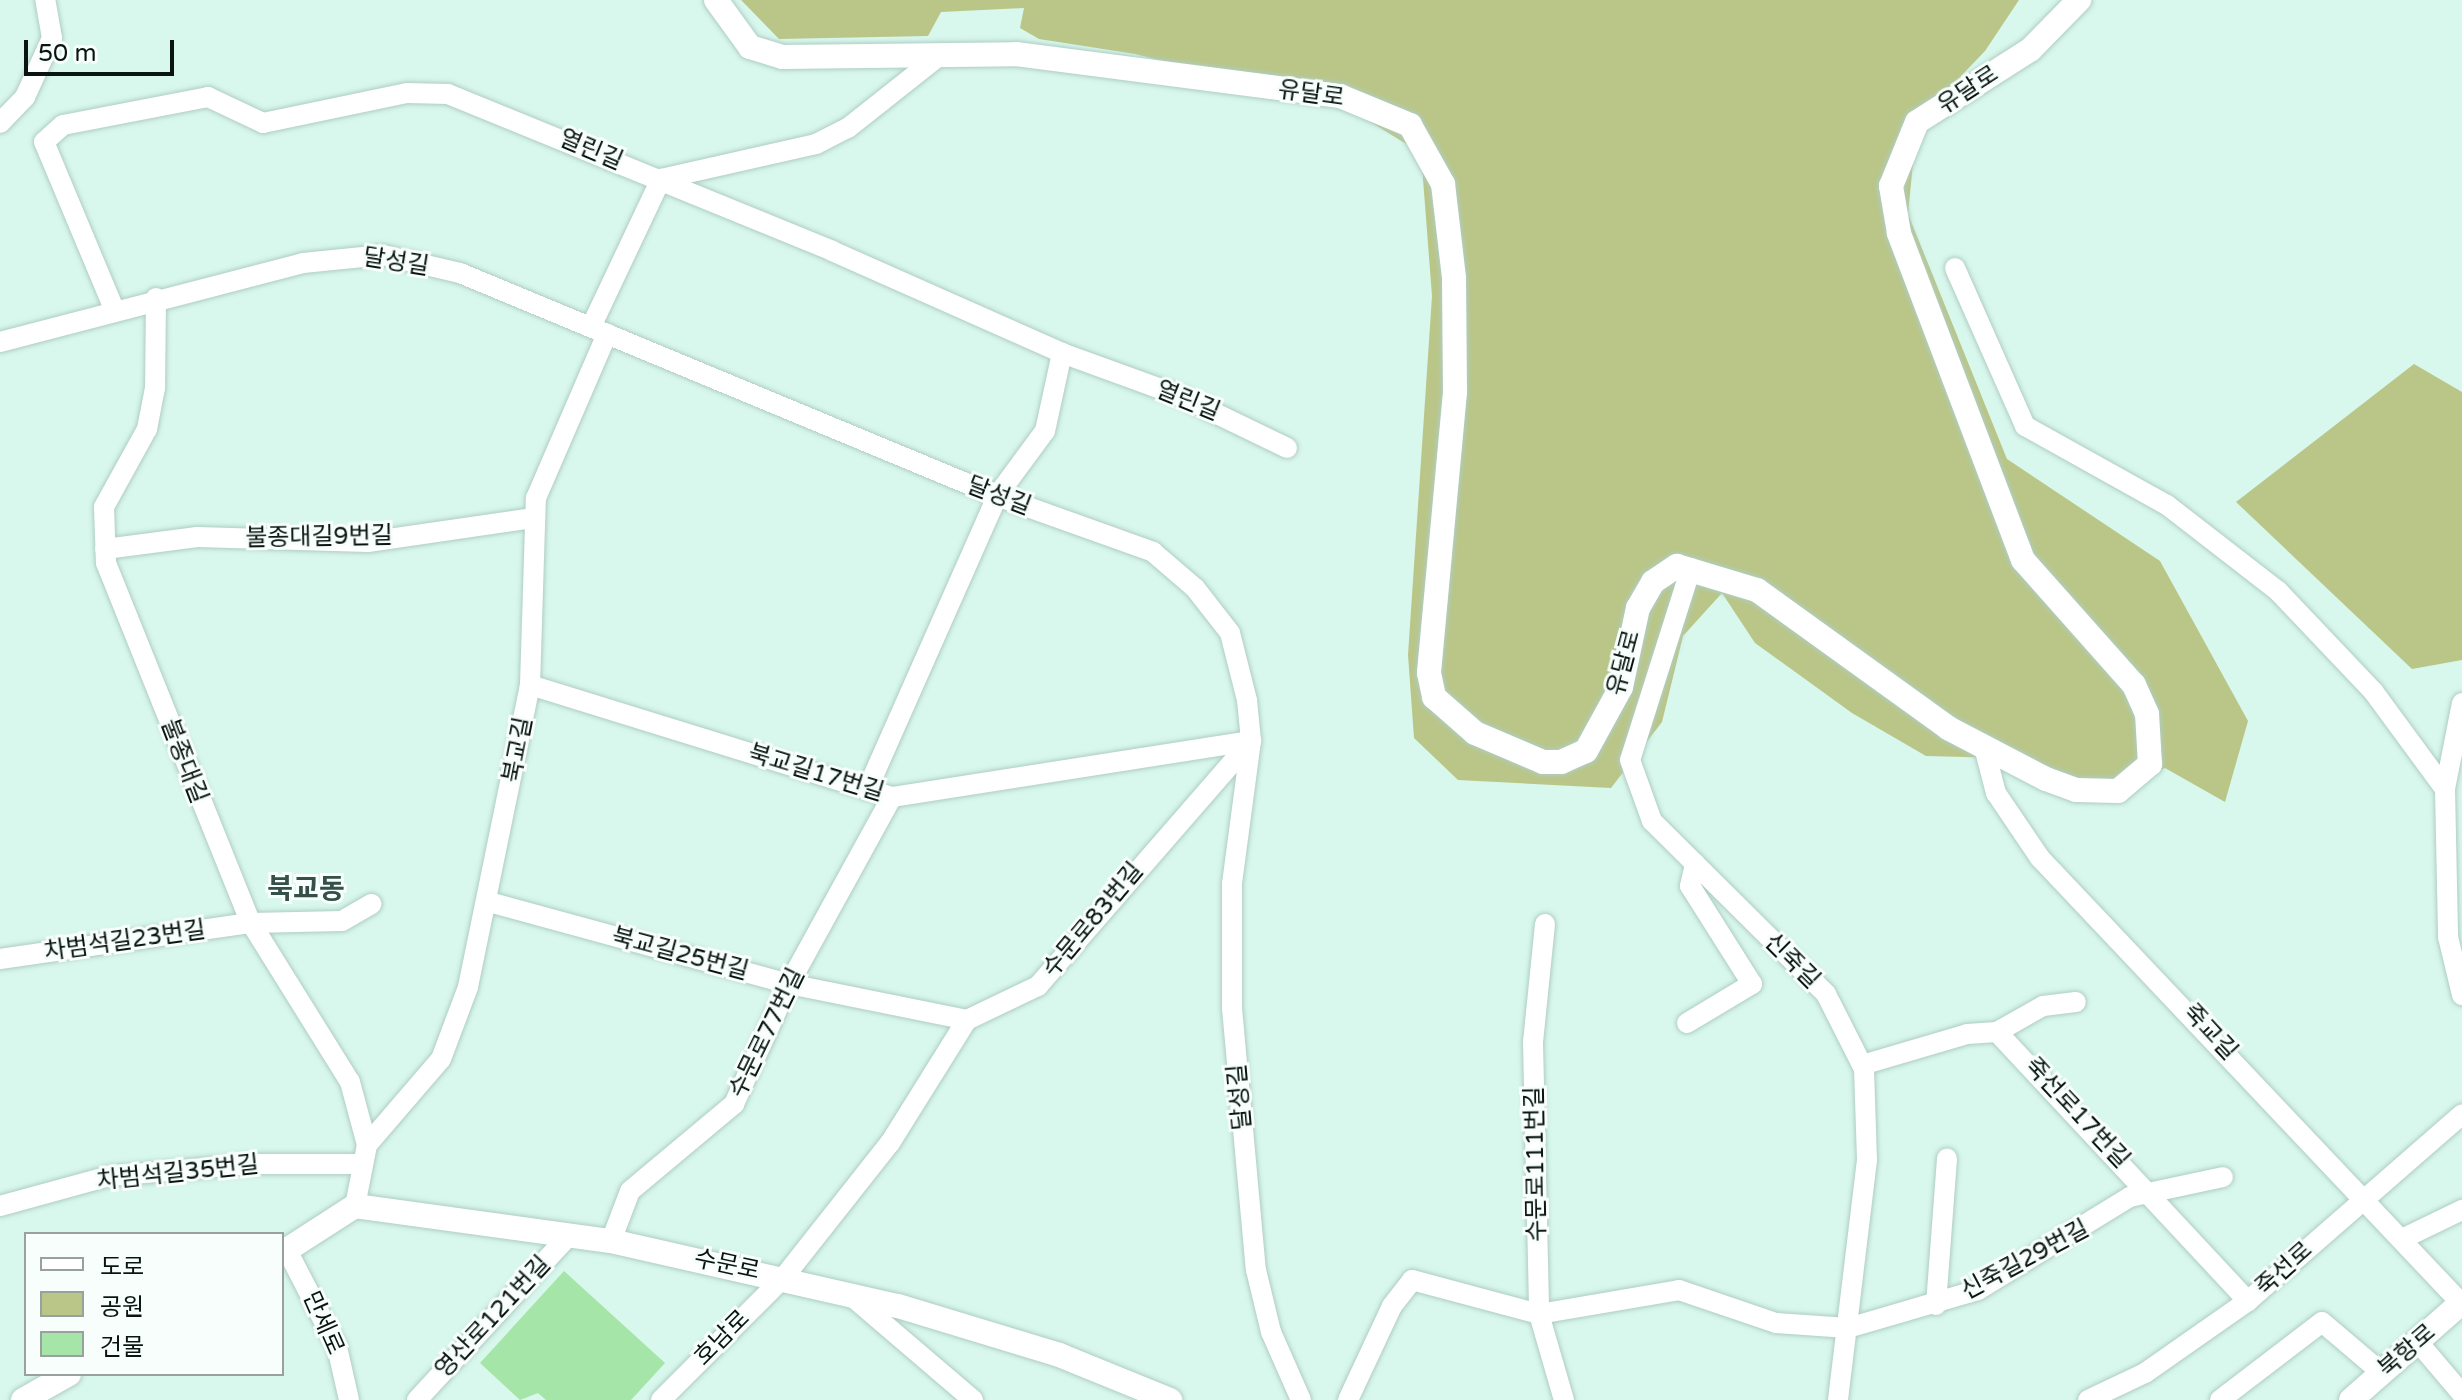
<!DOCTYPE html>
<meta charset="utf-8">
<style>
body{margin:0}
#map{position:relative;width:2462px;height:1400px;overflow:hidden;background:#d8f7ed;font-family:"Varela Round","Noto Sans KR",sans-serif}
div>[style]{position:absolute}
.green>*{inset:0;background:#bac688}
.building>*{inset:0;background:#a5e5a7}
.roads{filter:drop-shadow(0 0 2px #afcdc3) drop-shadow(0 0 2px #afcdc3)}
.minor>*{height:20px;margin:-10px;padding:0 10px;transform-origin:10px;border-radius:10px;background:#fff}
.tertiary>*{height:24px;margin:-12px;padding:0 12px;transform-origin:12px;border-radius:12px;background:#fff}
span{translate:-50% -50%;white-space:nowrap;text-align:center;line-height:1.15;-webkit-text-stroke:6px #f7fefb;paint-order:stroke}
.street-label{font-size:24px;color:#0a1512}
.quarter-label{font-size:28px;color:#355048;font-weight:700}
.legend{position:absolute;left:24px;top:1232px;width:260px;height:144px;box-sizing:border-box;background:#f7fefb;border:2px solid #98a19e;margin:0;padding:10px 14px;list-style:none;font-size:24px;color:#0a1512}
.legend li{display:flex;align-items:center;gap:16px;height:40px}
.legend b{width:40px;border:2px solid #98a19e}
.scale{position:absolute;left:24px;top:40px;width:150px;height:36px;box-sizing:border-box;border:4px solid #0a1512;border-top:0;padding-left:10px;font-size:24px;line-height:28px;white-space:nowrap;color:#0a1512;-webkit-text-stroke:6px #f7fefb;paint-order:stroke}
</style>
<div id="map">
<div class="green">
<div style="clip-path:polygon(741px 0,2019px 0,1985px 51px,1917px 122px,1908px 214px,2007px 459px,2160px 561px,2248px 721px,2225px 802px,2165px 768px,2091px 802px,2005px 758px,1926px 756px,1852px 713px,1755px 643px,1722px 593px,1683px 636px,1662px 722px,1611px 788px,1458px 780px,1414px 738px,1408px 655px,1432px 296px,1421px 153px,1346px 107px,1135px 54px,1039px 39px,1020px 28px,1024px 8px,941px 12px,928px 36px,779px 39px)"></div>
<div style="clip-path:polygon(2414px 364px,2462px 392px,2462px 660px,2412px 669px,2236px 502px)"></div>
</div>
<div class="building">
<div style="clip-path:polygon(564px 1271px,665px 1363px,631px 1400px,546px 1400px,538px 1393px,520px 1400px,480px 1363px)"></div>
</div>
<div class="roads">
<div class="minor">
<div style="left:0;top:123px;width:36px;rotate:-46deg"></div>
<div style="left:25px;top:97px;width:65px;rotate:-65.4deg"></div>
<div style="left:52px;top:38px;width:39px;rotate:-100deg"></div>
<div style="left:1955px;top:268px;width:173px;rotate:66.1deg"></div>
<div style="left:2025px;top:426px;width:162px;rotate:29.1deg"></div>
<div style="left:2167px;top:505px;width:140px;rotate:37.8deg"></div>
<div style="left:2278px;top:591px;width:138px;rotate:46.5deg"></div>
<div style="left:2373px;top:691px;width:122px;rotate:53.7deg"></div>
<div style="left:156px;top:298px;width:90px;rotate:90.6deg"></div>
<div style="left:155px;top:388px;width:42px;rotate:101deg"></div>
<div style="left:147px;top:429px;width:89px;rotate:118.9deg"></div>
<div style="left:104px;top:507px;width:56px;rotate:88deg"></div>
<div style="left:106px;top:563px;width:388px;rotate:68.1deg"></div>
<div style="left:251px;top:923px;width:187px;rotate:58.1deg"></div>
<div style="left:350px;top:1082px;width:65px;rotate:74.9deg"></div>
<div style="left:367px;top:1145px;width:62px;rotate:101.1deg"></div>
<div style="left:114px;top:309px;width:181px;rotate:-112.7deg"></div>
<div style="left:44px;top:142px;width:25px;rotate:-42deg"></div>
<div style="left:63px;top:125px;width:148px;rotate:-10.9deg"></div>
<div style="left:208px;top:97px;width:61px;rotate:25.3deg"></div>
<div style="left:263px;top:123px;width:147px;rotate:-11.8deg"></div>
<div style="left:407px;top:93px;width:41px;rotate:1.4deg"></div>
<div style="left:448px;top:94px;width:415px;rotate:22.2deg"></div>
<div style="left:832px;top:251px;width:252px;rotate:23.9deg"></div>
<div style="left:1062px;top:353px;width:126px;rotate:20deg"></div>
<div style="left:1180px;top:396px;width:119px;rotate:25.9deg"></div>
<div style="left:591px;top:327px;width:164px;rotate:-64.7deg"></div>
<div style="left:661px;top:179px;width:159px;rotate:-12.7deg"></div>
<div style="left:816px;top:144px;width:36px;rotate:-27deg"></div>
<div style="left:848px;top:128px;width:117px;rotate:-38.4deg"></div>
<div style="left:0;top:342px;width:313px;rotate:-14.6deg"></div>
<div style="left:303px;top:263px;width:80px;rotate:-5.7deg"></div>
<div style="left:383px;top:255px;width:79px;rotate:13.2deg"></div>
<div style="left:460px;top:273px;width:581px;rotate:22.55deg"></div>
<div style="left:997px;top:496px;width:166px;rotate:19.7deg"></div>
<div style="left:1153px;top:552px;width:55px;rotate:40.6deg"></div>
<div style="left:1195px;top:588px;width:57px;rotate:52.1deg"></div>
<div style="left:1230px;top:633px;width:69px;rotate:75.8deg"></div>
<div style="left:1247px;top:700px;width:41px;rotate:84.4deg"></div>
<div style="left:1251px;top:741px;width:144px;rotate:97.6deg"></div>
<div style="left:1232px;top:884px;width:124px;rotate:90deg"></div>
<div style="left:1232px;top:1008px;width:263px;rotate:84.8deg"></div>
<div style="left:1256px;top:1270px;width:64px;rotate:76.4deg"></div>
<div style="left:1271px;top:1332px;width:74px;rotate:66.2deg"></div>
<div style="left:105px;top:549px;width:93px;rotate:-7.4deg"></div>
<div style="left:197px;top:537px;width:171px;rotate:1.7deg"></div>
<div style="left:368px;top:542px;width:166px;rotate:-8.3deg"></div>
<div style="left:1691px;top:568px;width:201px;rotate:107.6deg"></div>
<div style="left:1630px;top:760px;width:65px;rotate:70.2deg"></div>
<div style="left:1652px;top:821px;width:245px;rotate:44.8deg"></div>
<div style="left:1826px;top:994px;width:84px;rotate:63.1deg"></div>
<div style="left:1864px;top:1069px;width:91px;rotate:88.1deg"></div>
<div style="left:1867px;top:1160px;width:242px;rotate:96.9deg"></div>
<div style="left:530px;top:685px;width:379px;rotate:17.2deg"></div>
<div style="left:892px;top:797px;width:363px;rotate:-8.9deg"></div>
<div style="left:2462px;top:703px;width:88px;rotate:101.2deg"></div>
<div style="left:2445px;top:789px;width:148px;rotate:88.8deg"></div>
<div style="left:2448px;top:937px;width:60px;rotate:76.4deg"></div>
<div style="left:1984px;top:747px;width:48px;rotate:75.4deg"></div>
<div style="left:1996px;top:793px;width:78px;rotate:55.9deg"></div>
<div style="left:2040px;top:858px;width:613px;rotate:46.59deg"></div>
<div style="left:867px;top:790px;width:321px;rotate:-66.1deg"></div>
<div style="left:997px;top:496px;width:81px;rotate:-53.6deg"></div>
<div style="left:1045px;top:431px;width:80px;rotate:-77.7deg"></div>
<div style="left:489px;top:902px;width:311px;rotate:15.3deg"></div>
<div style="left:789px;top:984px;width:182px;rotate:11.4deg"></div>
<div style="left:1545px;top:924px;width:119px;rotate:95.8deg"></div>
<div style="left:1533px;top:1042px;width:272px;rotate:88.7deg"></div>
<div style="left:1539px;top:1314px;width:90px;rotate:73.8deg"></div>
<div style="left:0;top:959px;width:254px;rotate:-8.2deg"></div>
<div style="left:251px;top:923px;width:91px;rotate:-1.3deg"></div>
<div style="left:342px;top:921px;width:34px;rotate:-30deg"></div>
<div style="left:1687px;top:1023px;width:76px;rotate:-31deg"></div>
<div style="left:1752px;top:984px;width:116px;rotate:-122.3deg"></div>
<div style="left:1690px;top:886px;width:23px;rotate:-77deg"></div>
<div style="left:1997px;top:1032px;width:53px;rotate:-29.5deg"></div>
<div style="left:2043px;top:1006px;width:33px;rotate:-7deg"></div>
<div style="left:1862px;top:1065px;width:109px;rotate:-16.4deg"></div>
<div style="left:1967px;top:1034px;width:30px;rotate:-4deg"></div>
<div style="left:1997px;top:1032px;width:368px;rotate:47deg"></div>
<div style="left:367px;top:1145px;width:113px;rotate:-49.3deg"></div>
<div style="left:441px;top:1059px;width:77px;rotate:-69.4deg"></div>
<div style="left:468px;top:987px;width:308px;rotate:-78.4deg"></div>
<div style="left:530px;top:685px;width:187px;rotate:-88.2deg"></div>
<div style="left:536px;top:498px;width:179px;rotate:-66.6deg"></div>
<div style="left:0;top:1206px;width:114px;rotate:-15.3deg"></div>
<div style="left:110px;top:1176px;width:142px;rotate:-4.9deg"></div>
<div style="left:251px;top:1164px;width:109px"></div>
<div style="left:2402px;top:1239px;width:67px;rotate:-25.8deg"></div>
<div style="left:611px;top:1241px;width:53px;rotate:-69.2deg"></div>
<div style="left:630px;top:1191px;width:136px;rotate:-39.9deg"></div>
<div style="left:734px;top:1104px;width:132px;rotate:-65.4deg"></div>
<div style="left:789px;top:984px;width:213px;rotate:-61.2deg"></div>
<div style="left:287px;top:1250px;width:109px;rotate:62.7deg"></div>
<div style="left:337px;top:1347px;width:54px;rotate:77.2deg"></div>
<div style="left:849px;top:1294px;width:163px;rotate:40.5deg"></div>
<div style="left:1936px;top:1305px;width:147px;rotate:-85.7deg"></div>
<div style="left:2418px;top:1342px;width:68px;rotate:49.8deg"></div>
<div style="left:417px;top:1400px;width:224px;rotate:-47.3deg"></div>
<div style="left:661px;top:1400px;width:174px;rotate:-45deg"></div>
<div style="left:784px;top:1277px;width:171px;rotate:-51.7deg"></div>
<div style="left:890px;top:1143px;width:145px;rotate:-58deg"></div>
<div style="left:967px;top:1020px;width:79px;rotate:-25.6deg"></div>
<div style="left:1038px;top:986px;width:325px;rotate:-49deg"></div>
<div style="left:1348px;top:1400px;width:104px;rotate:-64.9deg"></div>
<div style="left:1392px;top:1306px;width:33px;rotate:-52deg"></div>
<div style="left:1412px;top:1280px;width:131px;rotate:15deg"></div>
<div style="left:1539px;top:1314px;width:142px;rotate:-9.7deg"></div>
<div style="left:1679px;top:1290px;width:102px;rotate:18.8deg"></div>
<div style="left:1776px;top:1323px;width:72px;rotate:4deg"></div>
<div style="left:1848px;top:1328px;width:135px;rotate:-16.3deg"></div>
<div style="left:1978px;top:1290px;width:178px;rotate:-31.5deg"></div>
<div style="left:2130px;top:1197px;width:95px;rotate:-12.1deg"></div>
<div style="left:2088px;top:1400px;width:63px;rotate:-25.3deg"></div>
<div style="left:2145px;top:1373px;width:126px;rotate:-35deg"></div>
<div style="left:2248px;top:1301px;width:284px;rotate:-41.1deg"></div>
<div style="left:2220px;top:1400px;width:128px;rotate:-37.4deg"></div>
<div style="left:2322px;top:1322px;width:79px;rotate:40.4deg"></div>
</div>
<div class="tertiary">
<div style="left:716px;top:0;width:58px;rotate:54.1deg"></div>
<div style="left:750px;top:47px;width:34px;rotate:17deg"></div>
<div style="left:782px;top:57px;width:234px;rotate:-0.7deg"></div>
<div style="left:1016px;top:54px;width:327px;rotate:7.4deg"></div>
<div style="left:1340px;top:96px;width:76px;rotate:22.5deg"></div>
<div style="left:1410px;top:125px;width:68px;rotate:60.8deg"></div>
<div style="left:1443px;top:184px;width:95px;rotate:83.3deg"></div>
<div style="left:1454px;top:278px;width:114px;rotate:89.5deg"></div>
<div style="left:1455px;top:392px;width:282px;rotate:95.3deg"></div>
<div style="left:1429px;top:673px;width:25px;rotate:78deg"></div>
<div style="left:1434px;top:697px;width:55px;rotate:41.3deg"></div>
<div style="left:1475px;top:733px;width:74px;rotate:23.1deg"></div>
<div style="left:1543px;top:762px;width:18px"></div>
<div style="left:1561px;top:762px;width:27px;rotate:-24deg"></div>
<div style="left:1586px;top:751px;width:73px;rotate:-61.3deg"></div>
<div style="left:1621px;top:687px;width:81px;rotate:-77.9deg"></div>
<div style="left:1638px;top:608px;width:30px;rotate:-60deg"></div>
<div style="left:1653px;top:582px;width:29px;rotate:-34deg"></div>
<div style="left:1677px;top:566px;width:84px;rotate:16.7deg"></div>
<div style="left:1757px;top:590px;width:236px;rotate:35.8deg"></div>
<div style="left:1948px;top:728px;width:110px;rotate:27.5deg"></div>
<div style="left:2046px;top:779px;width:32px;rotate:20deg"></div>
<div style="left:2076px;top:790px;width:42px;rotate:1.4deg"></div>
<div style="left:2118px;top:791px;width:42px;rotate:-40.2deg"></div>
<div style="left:2150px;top:764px;width:50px;rotate:-93.4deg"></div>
<div style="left:2147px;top:714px;width:32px;rotate:-114deg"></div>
<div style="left:2134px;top:685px;width:167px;rotate:-131.6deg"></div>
<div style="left:2023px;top:560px;width:350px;rotate:-110.8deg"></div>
<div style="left:1899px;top:233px;width:48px;rotate:-99.7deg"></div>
<div style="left:1891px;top:186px;width:69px;rotate:-67.9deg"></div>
<div style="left:1917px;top:122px;width:135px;rotate:-32.6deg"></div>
<div style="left:2031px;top:49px;width:69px;rotate:-45.6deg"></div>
<div style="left:282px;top:1253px;width:87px;rotate:-32.8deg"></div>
<div style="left:355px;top:1206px;width:258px;rotate:7.8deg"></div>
<div style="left:611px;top:1241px;width:294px;rotate:12.8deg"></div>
<div style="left:898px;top:1306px;width:168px;rotate:16.9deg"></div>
<div style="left:1059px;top:1355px;width:120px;rotate:22.1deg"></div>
<div style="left:23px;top:1400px;width:53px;rotate:-29.5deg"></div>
<div style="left:2351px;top:1400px;width:148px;rotate:-41.4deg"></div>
</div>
</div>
<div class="street-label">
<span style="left:1968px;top:90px;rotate:-33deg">유달로</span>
<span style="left:1311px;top:94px;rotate:8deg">유달로</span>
<span style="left:591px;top:150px;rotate:23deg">열린길</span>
<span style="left:396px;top:262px;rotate:9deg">달성길</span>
<span style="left:1188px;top:401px;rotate:22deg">열린길</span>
<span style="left:999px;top:496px;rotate:21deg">달성길</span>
<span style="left:319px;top:537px;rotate:-1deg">불종대길9번길</span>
<span style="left:1624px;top:663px;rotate:-75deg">유달로</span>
<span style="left:518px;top:750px;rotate:-79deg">북교길</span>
<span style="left:184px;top:761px;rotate:69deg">불종대길</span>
<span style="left:816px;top:773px;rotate:17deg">북교길17번길</span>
<span style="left:1093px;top:920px;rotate:-50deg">수문로83번길</span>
<span style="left:125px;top:941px;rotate:-8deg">차범석길23번길</span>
<span style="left:680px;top:954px;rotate:15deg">북교길25번길</span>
<span style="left:1792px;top:961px;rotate:45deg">신죽길</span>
<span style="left:2210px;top:1032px;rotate:47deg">죽교길</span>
<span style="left:767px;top:1033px;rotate:-64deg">수문로77번길</span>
<span style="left:1240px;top:1097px;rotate:-95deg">달성길</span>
<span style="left:2077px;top:1113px;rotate:47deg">죽선로17번길</span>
<span style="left:1536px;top:1164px;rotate:-91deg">수문로111번길</span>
<span style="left:178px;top:1173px;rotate:-6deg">차범석길35번길</span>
<span style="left:2025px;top:1260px;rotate:-28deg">신죽길29번길</span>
<span style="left:727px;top:1265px;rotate:12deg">수문로</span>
<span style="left:2284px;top:1269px;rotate:-42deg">죽선로</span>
<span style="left:493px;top:1317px;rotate:-47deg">영산로121번길</span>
<span style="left:323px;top:1323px;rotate:66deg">만세로</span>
<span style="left:722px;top:1338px;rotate:-45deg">호남로</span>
<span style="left:2407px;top:1351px;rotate:-41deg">북항로</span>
</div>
<div class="quarter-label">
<span style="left:306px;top:889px">북교동</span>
</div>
<ul class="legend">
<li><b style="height:10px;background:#fff"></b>도로</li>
<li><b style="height:22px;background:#bac688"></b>공원</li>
<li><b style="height:22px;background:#a5e5a7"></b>건물</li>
</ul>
<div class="scale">50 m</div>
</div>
